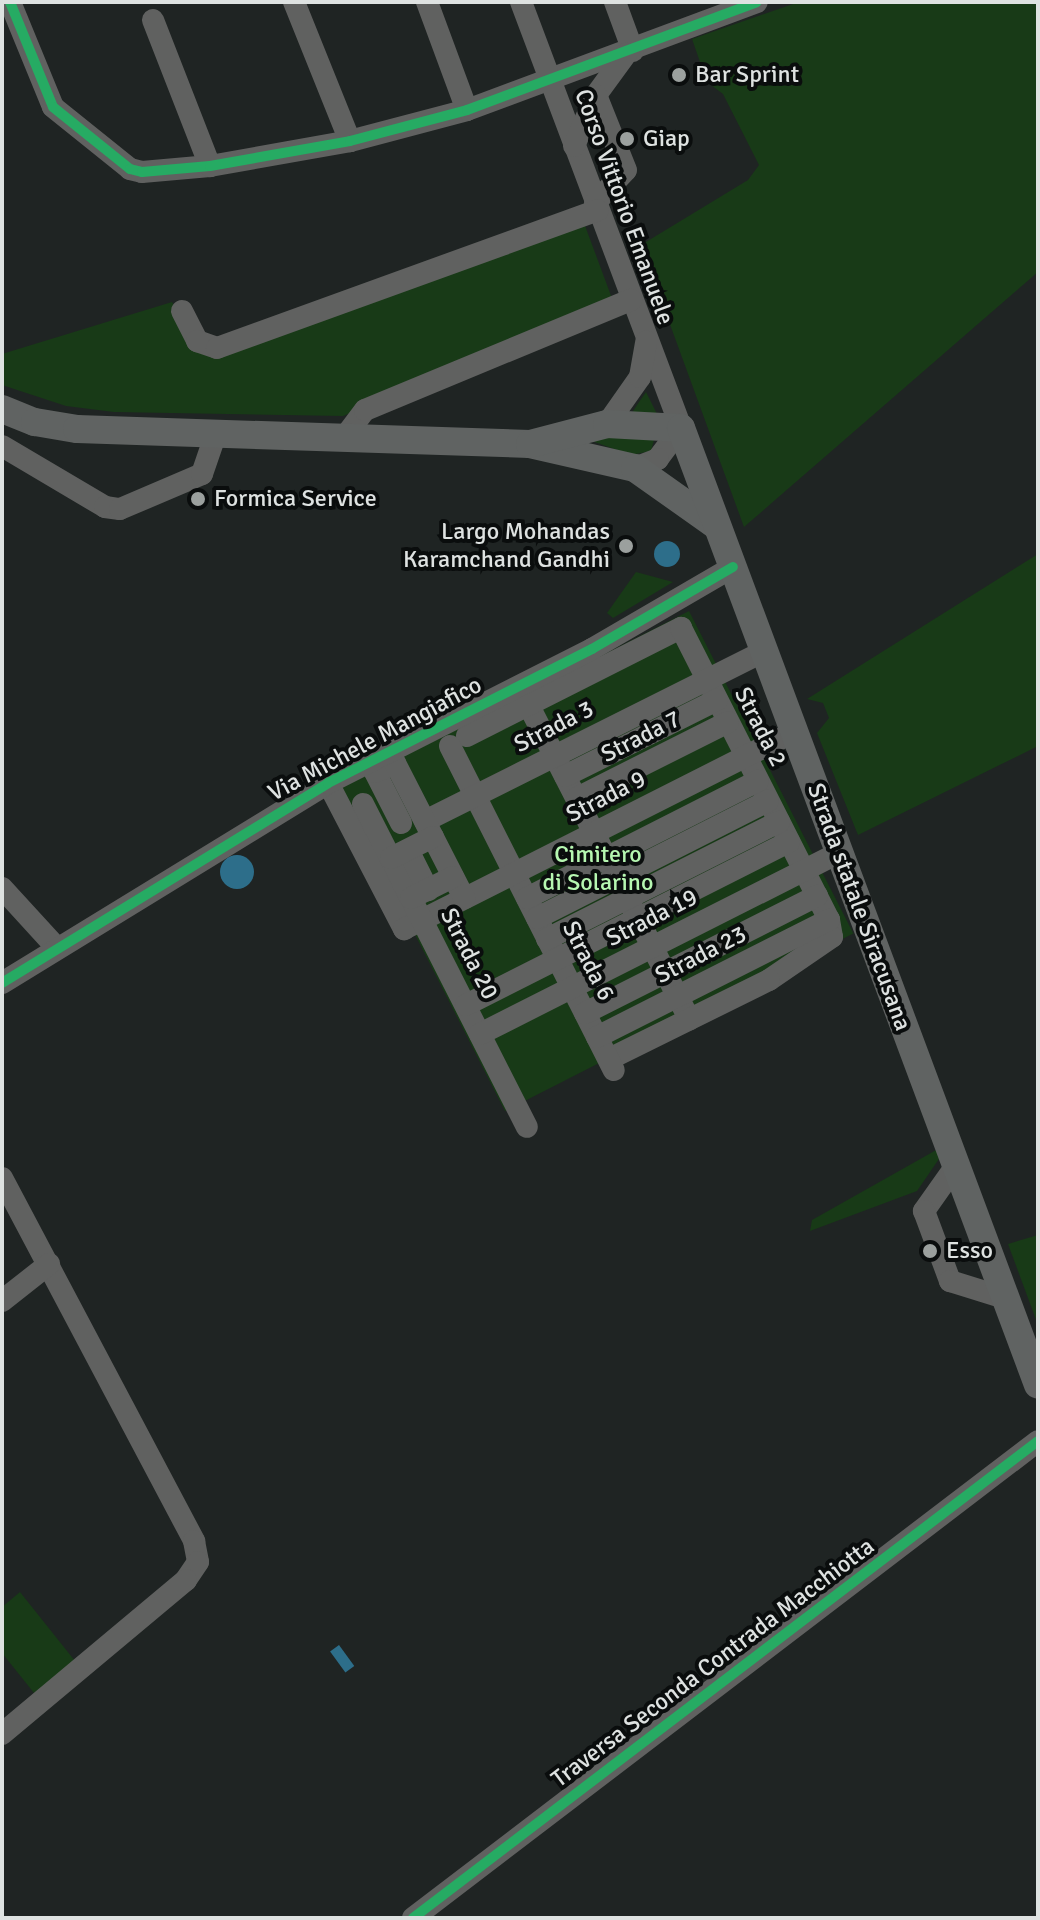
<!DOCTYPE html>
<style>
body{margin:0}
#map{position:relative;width:1040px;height:1920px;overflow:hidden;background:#1f2423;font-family:Signika,sans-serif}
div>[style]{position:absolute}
.green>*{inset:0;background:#183a17;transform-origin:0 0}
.water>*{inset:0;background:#2d6e8a;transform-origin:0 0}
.round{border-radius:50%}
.minor>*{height:22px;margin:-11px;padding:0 11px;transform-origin:11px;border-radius:11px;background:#606160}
.major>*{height:28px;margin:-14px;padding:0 14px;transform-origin:14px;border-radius:14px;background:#606362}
.cycleway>*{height:10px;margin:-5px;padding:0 5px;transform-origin:5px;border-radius:5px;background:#26ab63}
.dots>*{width:22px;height:22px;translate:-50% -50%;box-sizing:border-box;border:4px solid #0a0d0d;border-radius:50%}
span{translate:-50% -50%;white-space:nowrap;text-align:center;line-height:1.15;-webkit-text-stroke:8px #0a0d0d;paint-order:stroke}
.poi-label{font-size:24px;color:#dee2e1}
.left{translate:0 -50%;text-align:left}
.right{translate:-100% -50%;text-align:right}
.street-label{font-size:24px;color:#dee2e1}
.park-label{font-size:24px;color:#b6f7b1}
.frame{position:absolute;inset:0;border:4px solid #dee2e1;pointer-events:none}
</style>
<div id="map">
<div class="green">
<div style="clip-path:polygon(799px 2px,1038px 2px,1038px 272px,744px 527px,641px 245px,748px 180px,759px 165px,723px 94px,707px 82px,692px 39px)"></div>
<div style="clip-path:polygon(584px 223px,613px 301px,343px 416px,114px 412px,66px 406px,2px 385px,2px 354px,172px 302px,199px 349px)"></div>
<div style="clip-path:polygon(646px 392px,657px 414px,630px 416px,637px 405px)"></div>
<div style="clip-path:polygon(647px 433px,655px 436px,651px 451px,631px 455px,589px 440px)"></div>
<div style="clip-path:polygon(1038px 554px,1038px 746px,858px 835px,817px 733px,829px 718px,823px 703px,807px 699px)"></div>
<div style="clip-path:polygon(636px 572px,673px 582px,613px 618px,607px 613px)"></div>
<div style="left:689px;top:611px;width:362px;height:391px;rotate:63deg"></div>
<div style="clip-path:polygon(938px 1149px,941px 1156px,917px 1191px,810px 1231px,812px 1220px)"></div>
<div style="clip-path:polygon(1038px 1235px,1038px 1325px,1008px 1244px)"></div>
<div style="clip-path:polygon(20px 1592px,79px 1666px,38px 1698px,2px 1653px,2px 1607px)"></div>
</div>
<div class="water">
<div class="round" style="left:654px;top:541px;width:26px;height:26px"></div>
<div class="round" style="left:220px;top:855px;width:34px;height:34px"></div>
<div style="left:339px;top:1645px;width:26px;height:11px;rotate:54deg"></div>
</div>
<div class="minor">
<div style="left:10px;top:2px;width:113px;rotate:67.7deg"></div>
<div style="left:53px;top:107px;width:99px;rotate:38.8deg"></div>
<div style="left:130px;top:169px;width:12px;rotate:14deg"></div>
<div style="left:142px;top:172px;width:68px;rotate:-5deg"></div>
<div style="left:210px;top:166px;width:142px;rotate:-10.1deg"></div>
<div style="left:350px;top:141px;width:121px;rotate:-14.8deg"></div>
<div style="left:467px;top:110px;width:309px;rotate:-20.4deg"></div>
<div style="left:294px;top:2px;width:150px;rotate:68.1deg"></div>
<div style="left:427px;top:2px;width:115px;rotate:69.7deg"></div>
<div style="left:521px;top:2px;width:455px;rotate:69.4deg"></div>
<div style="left:681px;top:428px;width:39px;rotate:127deg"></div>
<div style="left:658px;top:459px;width:25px;rotate:159deg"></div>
<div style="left:615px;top:2px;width:52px;rotate:69.8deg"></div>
<div style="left:153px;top:20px;width:157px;rotate:68.7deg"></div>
<div style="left:574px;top:146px;width:56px;rotate:-66.7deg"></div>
<div style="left:596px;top:95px;width:51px;rotate:-53.8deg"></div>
<div style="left:595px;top:203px;width:45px;rotate:-46.8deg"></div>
<div style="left:626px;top:170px;width:81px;rotate:-111.8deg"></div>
<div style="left:182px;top:311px;width:34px;rotate:63deg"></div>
<div style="left:197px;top:341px;width:21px;rotate:19deg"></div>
<div style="left:217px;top:348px;width:405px;rotate:-19.9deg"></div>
<div style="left:607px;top:424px;width:57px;rotate:-54.9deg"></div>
<div style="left:640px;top:377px;width:36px;rotate:-80deg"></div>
<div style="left:343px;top:439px;width:36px;rotate:-53deg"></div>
<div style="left:365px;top:410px;width:288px;rotate:-22.5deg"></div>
<div style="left:2px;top:446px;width:120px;rotate:30.6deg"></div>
<div style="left:105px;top:507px;width:15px;rotate:8deg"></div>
<div style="left:120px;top:509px;width:89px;rotate:-23.1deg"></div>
<div style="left:202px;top:474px;width:40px;rotate:-71.1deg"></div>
<div style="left:529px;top:706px;width:352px;rotate:62.9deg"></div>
<div style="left:467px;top:736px;width:240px;rotate:-26.8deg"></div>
<div style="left:681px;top:628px;width:327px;rotate:63.1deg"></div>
<div style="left:829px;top:920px;width:17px;rotate:80deg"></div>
<div style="left:832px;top:937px;width:76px;rotate:145.7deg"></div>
<div style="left:769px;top:980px;width:178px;rotate:153.7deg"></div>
<div style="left:450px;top:746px;width:363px;rotate:63.2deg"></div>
<div style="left:565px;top:776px;width:170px;rotate:-26.6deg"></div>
<div style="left:328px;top:783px;width:165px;rotate:62.5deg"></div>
<div style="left:404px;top:929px;width:437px;rotate:-26.8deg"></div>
<div style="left:577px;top:798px;width:169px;rotate:-26.7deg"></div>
<div style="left:363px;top:804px;width:362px;rotate:63.1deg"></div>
<div style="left:425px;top:821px;width:379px;rotate:-26.6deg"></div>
<div style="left:401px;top:823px;width:57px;rotate:-117deg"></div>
<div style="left:375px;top:772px;width:22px;rotate:-24deg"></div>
<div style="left:395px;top:763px;width:152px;rotate:62.9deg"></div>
<div style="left:408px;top:850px;width:45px;rotate:63.4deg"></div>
<div style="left:391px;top:858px;width:47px;rotate:-26.6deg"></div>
<div style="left:2px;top:888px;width:80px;rotate:47.5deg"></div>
<div style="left:411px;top:898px;width:47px;rotate:-26.6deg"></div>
<div style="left:527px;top:898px;width:259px;rotate:-26.9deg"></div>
<div style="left:537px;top:918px;width:259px;rotate:-26.9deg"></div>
<div style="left:547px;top:939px;width:260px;rotate:-26.8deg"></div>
<div style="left:2px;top:983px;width:382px;rotate:-31.5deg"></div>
<div style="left:328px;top:783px;width:296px;rotate:-26.9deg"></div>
<div style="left:592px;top:649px;width:163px;rotate:-30.2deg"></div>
<div style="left:466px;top:1005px;width:362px;rotate:-26.8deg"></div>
<div style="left:585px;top:1013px;width:260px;rotate:-26.8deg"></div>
<div style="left:480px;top:1034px;width:402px;rotate:-26.8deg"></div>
<div style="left:597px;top:1037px;width:260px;rotate:-26.8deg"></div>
<div style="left:955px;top:1167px;width:54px;rotate:125.2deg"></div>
<div style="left:924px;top:1211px;width:75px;rotate:69.6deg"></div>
<div style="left:950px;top:1281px;width:58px;rotate:17.2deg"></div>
<div style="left:2px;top:1178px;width:411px;rotate:62.1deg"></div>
<div style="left:194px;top:1541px;width:21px;rotate:79deg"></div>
<div style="left:198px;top:1562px;width:22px;rotate:124deg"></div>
<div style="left:186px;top:1580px;width:240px;rotate:140.1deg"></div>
<div style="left:2px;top:1301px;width:60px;rotate:-38.2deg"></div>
<div style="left:413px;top:1918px;width:786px;rotate:-37.35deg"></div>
</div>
<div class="major">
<div style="left:2px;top:409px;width:35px;rotate:22deg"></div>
<div style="left:35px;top:422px;width:43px;rotate:9.5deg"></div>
<div style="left:77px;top:429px;width:453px;rotate:1.9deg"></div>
<div style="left:530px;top:444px;width:108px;rotate:12.9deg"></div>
<div style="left:635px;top:468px;width:100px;rotate:35.3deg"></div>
<div style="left:530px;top:444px;width:80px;rotate:-14.6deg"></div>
<div style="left:607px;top:424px;width:74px;rotate:3.1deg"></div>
<div style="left:681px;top:428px;width:1021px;rotate:69.54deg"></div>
</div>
<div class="cycleway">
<div style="left:10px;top:2px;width:113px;rotate:67.7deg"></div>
<div style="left:53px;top:107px;width:99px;rotate:38.8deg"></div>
<div style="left:130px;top:169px;width:12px;rotate:14deg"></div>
<div style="left:142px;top:172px;width:68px;rotate:-5deg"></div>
<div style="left:210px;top:166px;width:142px;rotate:-10.1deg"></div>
<div style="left:350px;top:141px;width:121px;rotate:-14.8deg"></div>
<div style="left:467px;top:110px;width:309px;rotate:-20.4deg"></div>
<div style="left:2px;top:983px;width:382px;rotate:-31.5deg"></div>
<div style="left:328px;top:783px;width:296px;rotate:-26.9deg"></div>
<div style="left:592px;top:649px;width:163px;rotate:-30.2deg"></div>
<div style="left:413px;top:1918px;width:786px;rotate:-37.35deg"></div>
</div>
<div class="dots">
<div style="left:679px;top:75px;background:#9ba09e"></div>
<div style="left:627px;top:139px;background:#9ba09e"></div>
<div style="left:198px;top:499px;background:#9ba09e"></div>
<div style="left:626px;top:546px;background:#9ba09e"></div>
<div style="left:930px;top:1251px;background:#9ba09e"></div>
</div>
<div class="poi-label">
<span class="left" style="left:695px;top:75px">Bar Sprint</span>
<span class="left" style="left:643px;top:139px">Giap</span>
<span class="left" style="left:214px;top:499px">Formica Service</span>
<span class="right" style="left:610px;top:546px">Largo Mohandas<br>Karamchand Gandhi</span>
<span class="left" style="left:946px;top:1251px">Esso</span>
</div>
<div class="street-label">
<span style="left:624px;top:207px;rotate:70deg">Corso Vittorio Emanuele</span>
<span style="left:554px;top:727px;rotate:-27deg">Strada 3</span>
<span style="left:760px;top:727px;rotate:63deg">Strada 2</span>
<span style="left:641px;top:737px;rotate:-27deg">Strada 7</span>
<span style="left:375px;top:739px;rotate:-28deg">Via Michele Mangiafico</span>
<span style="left:606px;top:797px;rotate:-27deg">Strada 9</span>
<span style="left:859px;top:907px;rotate:70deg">Strada statale Siracusana</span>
<span style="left:652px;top:918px;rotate:-27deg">Strada 19</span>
<span style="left:469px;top:954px;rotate:63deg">Strada 20</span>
<span style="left:701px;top:955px;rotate:-27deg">Strada 23</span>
<span style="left:588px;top:961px;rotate:63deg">Strada 6</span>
<span style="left:713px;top:1663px;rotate:-37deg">Traversa Seconda Contrada Macchiotta</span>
</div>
<div class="park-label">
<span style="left:598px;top:869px">Cimitero<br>di Solarino</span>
</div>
<div class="frame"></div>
</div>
